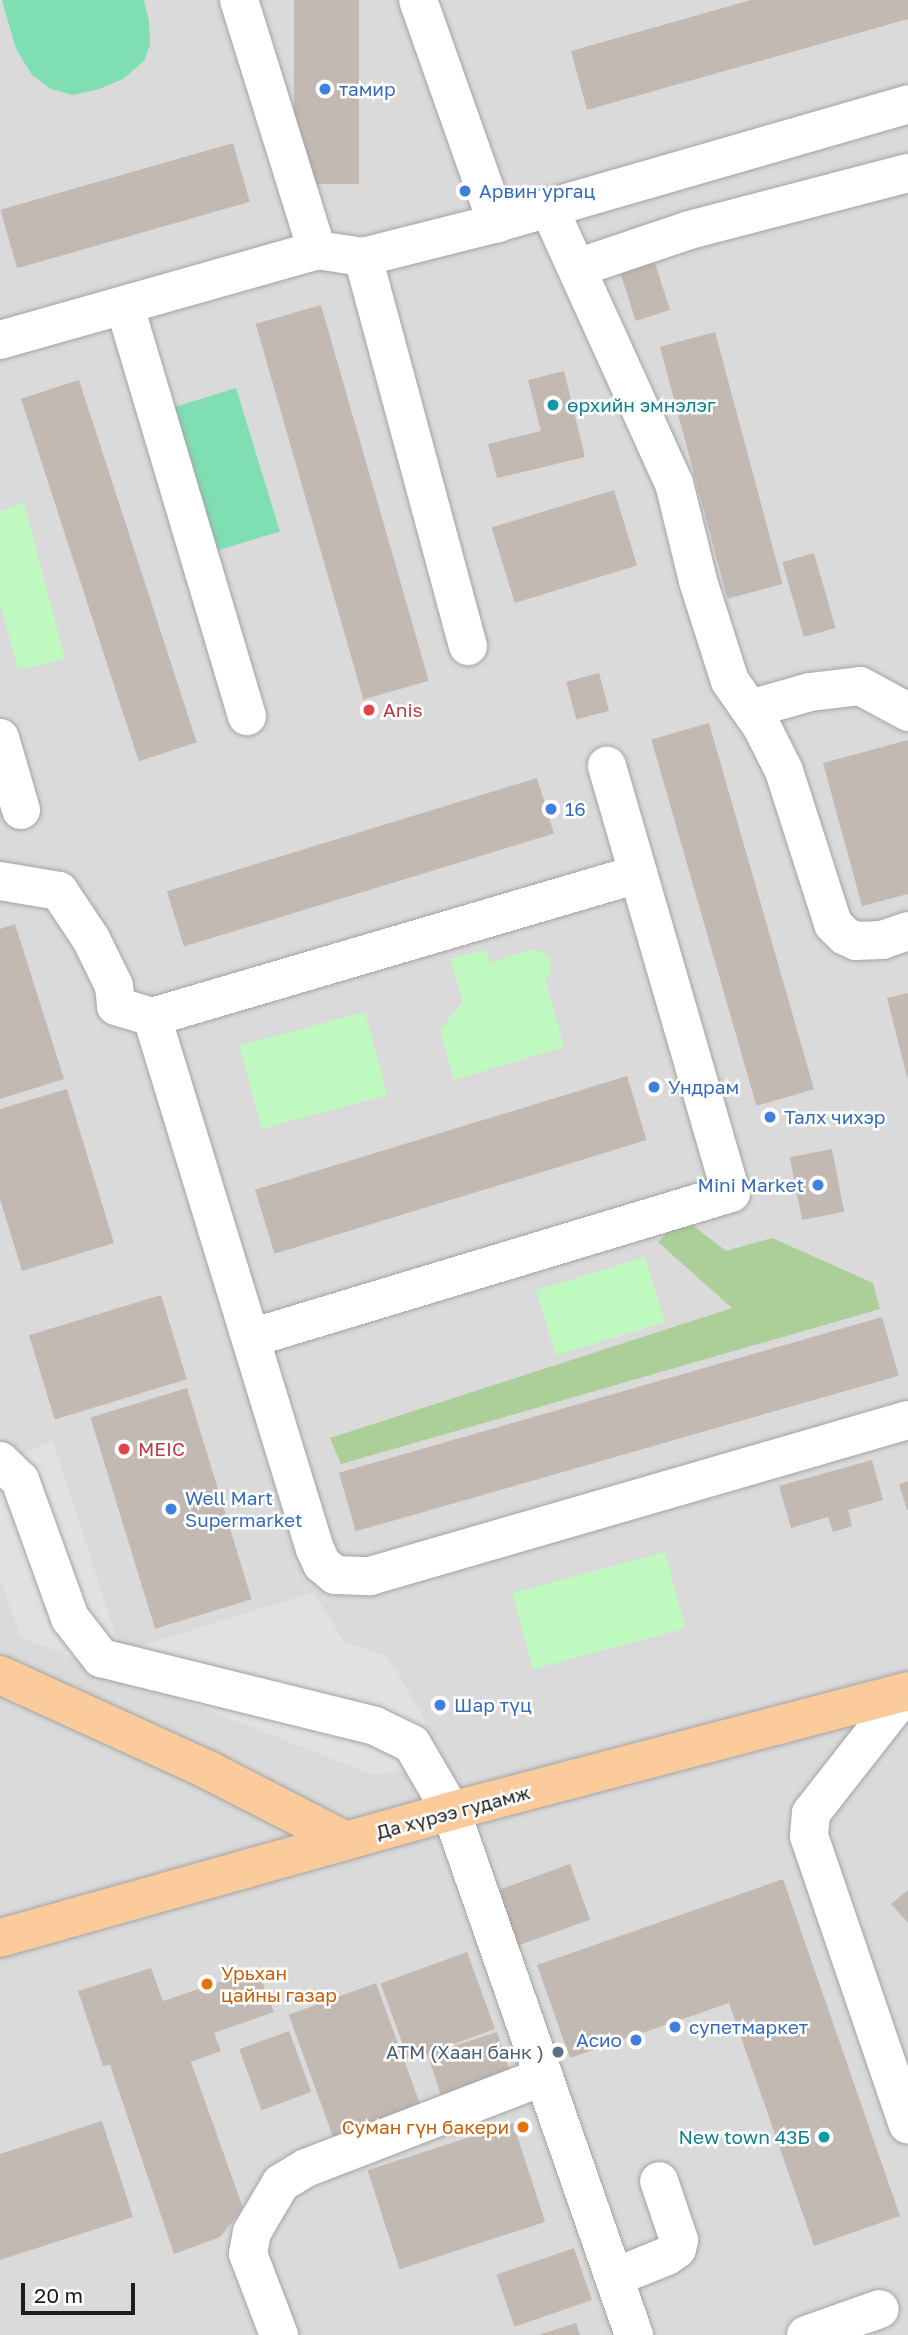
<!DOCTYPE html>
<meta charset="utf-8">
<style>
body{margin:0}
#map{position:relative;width:908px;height:2335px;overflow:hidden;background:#efeae3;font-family:"Golos Text",sans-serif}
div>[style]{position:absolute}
.residential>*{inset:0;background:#dbdada;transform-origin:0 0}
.forest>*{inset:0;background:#acce98}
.park>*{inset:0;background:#bff9c0;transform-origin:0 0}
.pitch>*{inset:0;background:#80deb3;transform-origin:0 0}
.parking>*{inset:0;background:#e1e1e1}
.building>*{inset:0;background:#c3b9b3;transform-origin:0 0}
.roads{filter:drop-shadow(0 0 2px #a4a4a4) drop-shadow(0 0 2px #a4a4a4)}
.minor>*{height:38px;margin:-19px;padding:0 19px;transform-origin:19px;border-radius:19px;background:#fff}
.major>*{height:38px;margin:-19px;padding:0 19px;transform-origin:19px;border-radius:19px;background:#fccb9b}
.dots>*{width:19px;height:19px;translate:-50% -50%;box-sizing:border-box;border:4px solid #fff;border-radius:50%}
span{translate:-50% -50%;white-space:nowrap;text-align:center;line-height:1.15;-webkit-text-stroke:5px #fff;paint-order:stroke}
.shop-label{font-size:19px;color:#366cbe}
.left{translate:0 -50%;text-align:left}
.right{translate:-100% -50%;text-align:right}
.culture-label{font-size:19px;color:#0d838f}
.health-label{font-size:19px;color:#be3a42}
.street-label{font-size:19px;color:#1d1d1d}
.food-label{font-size:19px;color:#c56008}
.service-label{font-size:19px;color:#4e5e75}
.scale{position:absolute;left:21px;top:2283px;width:114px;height:32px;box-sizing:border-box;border:4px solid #1d1d1d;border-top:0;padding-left:9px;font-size:21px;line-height:24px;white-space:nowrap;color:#1d1d1d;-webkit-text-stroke:5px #fff;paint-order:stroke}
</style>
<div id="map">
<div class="residential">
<div style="left:0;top:0;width:908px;height:2335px"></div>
</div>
<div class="forest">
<div style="clip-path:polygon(682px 1217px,726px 1251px,772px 1238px,873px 1283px,880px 1309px,341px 1464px,330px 1438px,732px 1308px,658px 1242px)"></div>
</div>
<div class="park">
<div style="clip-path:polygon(24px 503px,65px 659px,18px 670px,0 603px,0 511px)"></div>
<div style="clip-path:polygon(533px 949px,550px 955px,551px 974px,545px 978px,564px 1047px,454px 1080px,440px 1030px,463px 1001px,450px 959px,485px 950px,491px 963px)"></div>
<div style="left:365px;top:1012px;width:86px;height:130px;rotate:75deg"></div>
<div style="left:645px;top:1257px;width:68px;height:114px;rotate:73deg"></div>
<div style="left:665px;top:1552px;width:79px;height:158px;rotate:75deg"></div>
</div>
<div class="pitch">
<div style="clip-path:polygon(2px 0,144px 0,149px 21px,150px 45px,144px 61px,123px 79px,99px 89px,73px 95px,51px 89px,32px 75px,16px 49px)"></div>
<div style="left:236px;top:388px;width:150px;height:68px;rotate:73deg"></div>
</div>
<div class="parking">
<div style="clip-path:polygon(53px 1441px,121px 1652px,314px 1592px,344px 1642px,387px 1656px,423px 1716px,437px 1767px,373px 1775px,21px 1637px,0 1580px,0 1464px)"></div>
</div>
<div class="building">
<div style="left:294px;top:0;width:65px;height:184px"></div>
<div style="clip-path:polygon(751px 0,908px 0,908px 19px,587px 110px,571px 51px)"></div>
<div style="left:233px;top:143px;width:61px;height:242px;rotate:74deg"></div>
<div style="left:650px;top:248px;width:65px;height:36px;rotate:72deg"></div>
<div style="left:321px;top:305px;width:391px;height:68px;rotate:74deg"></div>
<div style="left:715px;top:332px;width:261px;height:57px;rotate:75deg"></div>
<div style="clip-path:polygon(564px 371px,585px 457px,497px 478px,488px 444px,541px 431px,528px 380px)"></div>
<div style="left:79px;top:380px;width:381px;height:61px;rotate:72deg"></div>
<div style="left:614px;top:490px;width:79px;height:128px;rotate:73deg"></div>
<div style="left:814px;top:553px;width:78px;height:33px;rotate:74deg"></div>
<div style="left:599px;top:673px;width:39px;height:34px;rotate:75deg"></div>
<div style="left:709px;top:723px;width:381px;height:60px;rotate:74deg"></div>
<div style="clip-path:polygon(908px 740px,908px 894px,862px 906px,823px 763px)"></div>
<div style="left:537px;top:778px;width:58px;height:387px;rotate:73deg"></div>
<div style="clip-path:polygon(15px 924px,64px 1079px,0 1099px,0 929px)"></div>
<div style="clip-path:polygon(908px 993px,908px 1076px,907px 1077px,887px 998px)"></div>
<div style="left:627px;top:1076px;width:67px;height:389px;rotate:73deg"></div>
<div style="clip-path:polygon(67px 1089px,114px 1243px,22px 1271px,0 1199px,0 1109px)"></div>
<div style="left:832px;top:1149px;width:64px;height:43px;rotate:79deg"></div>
<div style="left:161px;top:1295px;width:88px;height:138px;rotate:73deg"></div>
<div style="left:882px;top:1317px;width:61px;height:565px;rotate:74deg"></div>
<div style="left:187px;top:1388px;width:221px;height:101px;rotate:73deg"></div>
<div style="clip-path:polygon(872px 1460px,883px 1500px,848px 1510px,852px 1526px,833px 1532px,828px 1517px,791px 1528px,779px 1486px)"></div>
<div style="clip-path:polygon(908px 1481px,908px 1510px,907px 1510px,899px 1484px)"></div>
<div style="left:570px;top:1864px;width:59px;height:91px;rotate:70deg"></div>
<div style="clip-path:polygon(783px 1879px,900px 2216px,814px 2246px,729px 2003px,570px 2058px,537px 1965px)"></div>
<div style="clip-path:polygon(908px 1890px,908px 1923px,891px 1904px)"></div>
<div style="left:467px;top:1952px;width:82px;height:92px;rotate:70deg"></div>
<div style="clip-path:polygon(151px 1968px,163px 2001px,257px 1969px,274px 2012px,214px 2033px,221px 2051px,191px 2062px,243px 2208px,220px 2237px,174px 2254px,110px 2065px,103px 2066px,78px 1991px)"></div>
<div style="left:376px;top:1983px;width:132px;height:93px;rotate:70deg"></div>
<div style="left:289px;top:2031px;width:65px;height:53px;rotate:70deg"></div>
<div style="left:497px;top:2032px;width:42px;height:73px;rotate:72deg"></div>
<div style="clip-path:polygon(102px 2121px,133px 2217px,0 2260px,0 2154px)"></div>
<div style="left:513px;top:2123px;width:104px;height:153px;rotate:72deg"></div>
<div style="left:574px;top:2248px;width:55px;height:82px;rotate:71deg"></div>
<div style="clip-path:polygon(576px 2323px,580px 2335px,541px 2335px,541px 2334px)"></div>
</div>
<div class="roads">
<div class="minor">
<div style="left:239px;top:0;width:262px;rotate:72.7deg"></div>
<div style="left:418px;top:0;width:237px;rotate:70.5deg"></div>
<div style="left:549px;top:208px;width:302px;rotate:65.6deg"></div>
<div style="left:674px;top:483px;width:101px;rotate:76.2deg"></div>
<div style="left:698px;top:581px;width:105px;rotate:72.3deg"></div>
<div style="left:730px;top:681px;width:56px;rotate:55.2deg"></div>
<div style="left:762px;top:727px;width:49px;rotate:63.4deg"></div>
<div style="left:784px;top:771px;width:161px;rotate:72.2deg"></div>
<div style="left:833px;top:924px;width:17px;rotate:45deg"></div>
<div style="left:845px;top:936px;width:12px;rotate:24deg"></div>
<div style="left:856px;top:941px;width:26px;rotate:-2deg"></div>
<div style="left:882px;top:940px;width:28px;rotate:-19deg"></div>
<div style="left:363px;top:257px;width:403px;rotate:74.9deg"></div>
<div style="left:577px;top:268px;width:118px;rotate:-18.7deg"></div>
<div style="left:689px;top:230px;width:226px;rotate:-14.6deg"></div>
<div style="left:125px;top:307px;width:427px;rotate:73.4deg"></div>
<div style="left:0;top:340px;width:330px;rotate:-15.8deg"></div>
<div style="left:317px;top:250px;width:47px;rotate:8.7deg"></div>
<div style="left:363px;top:257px;width:138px;rotate:-14.2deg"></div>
<div style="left:497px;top:223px;width:428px;rotate:-16.1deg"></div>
<div style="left:750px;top:709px;width:62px;rotate:-15.8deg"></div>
<div style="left:810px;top:692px;width:50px;rotate:-6.8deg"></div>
<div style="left:860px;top:686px;width:55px;rotate:28.4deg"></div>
<div style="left:0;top:738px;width:75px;rotate:73.7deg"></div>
<div style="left:0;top:881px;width:60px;rotate:9.6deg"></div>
<div style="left:59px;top:891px;width:58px;rotate:56.3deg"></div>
<div style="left:91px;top:939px;width:52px;rotate:63.9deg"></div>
<div style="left:114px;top:986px;width:20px;rotate:84deg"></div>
<div style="left:116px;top:1006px;width:38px;rotate:17deg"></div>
<div style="left:152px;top:1017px;width:507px;rotate:-16.4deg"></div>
<div style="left:152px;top:1017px;width:556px;rotate:72.97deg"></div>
<div style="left:315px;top:1549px;width:17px;rotate:65deg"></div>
<div style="left:322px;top:1564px;width:17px;rotate:40deg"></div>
<div style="left:335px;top:1575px;width:35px;rotate:2deg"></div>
<div style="left:370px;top:1576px;width:560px;rotate:-16.17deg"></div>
<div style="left:251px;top:1338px;width:501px;rotate:-16.81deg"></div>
<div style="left:731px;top:1193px;width:445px;rotate:-106.2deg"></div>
<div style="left:0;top:1461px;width:28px;rotate:44deg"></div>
<div style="left:20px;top:1480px;width:147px;rotate:70.1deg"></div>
<div style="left:70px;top:1618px;width:51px;rotate:52.2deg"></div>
<div style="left:101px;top:1658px;width:282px;rotate:13.9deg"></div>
<div style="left:375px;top:1726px;width:41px;rotate:25.9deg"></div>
<div style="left:412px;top:1744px;width:78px;rotate:59.8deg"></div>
<div style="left:451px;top:1811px;width:555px;rotate:70.75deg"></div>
<div style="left:906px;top:1692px;width:154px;rotate:128.1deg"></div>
<div style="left:811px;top:1813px;width:23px;rotate:95deg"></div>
<div style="left:809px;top:1836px;width:305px;rotate:71.1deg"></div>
<div style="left:615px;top:2277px;width:56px;rotate:-22deg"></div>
<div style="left:667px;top:2256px;width:12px;rotate:-35deg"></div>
<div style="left:677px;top:2249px;width:9px;rotate:-77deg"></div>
<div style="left:679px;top:2240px;width:62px;rotate:-108.7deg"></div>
<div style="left:279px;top:2335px;width:87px;rotate:-110.9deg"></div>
<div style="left:248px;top:2254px;width:22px;rotate:-80deg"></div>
<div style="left:252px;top:2232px;width:57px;rotate:-59.4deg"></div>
<div style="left:281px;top:2183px;width:29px;rotate:-31deg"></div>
<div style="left:306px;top:2168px;width:255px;rotate:-21.1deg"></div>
<div style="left:806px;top:2335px;width:78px;rotate:-19.4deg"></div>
</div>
<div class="major">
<div style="left:0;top:1675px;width:229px;rotate:24.5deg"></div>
<div style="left:208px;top:1770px;width:155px;rotate:27.2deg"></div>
<div style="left:0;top:1938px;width:469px;rotate:-15.7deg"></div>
<div style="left:451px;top:1811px;width:472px;rotate:-14.7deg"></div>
</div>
</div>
<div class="dots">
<div style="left:325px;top:89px;background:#3f7fe0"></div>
<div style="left:465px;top:191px;background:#3f7fe0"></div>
<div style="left:553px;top:405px;background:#0f9aa8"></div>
<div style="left:369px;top:710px;background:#e0444e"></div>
<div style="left:551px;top:809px;background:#3f7fe0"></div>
<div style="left:654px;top:1087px;background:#3f7fe0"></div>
<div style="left:770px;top:1117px;background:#3f7fe0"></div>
<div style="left:818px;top:1185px;background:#3f7fe0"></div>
<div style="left:124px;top:1449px;background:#e0444e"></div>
<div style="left:171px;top:1509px;background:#3f7fe0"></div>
<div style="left:440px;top:1705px;background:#3f7fe0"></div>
<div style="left:207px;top:1984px;background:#e8710a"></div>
<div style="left:675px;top:2027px;background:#3f7fe0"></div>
<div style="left:636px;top:2040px;background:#3f7fe0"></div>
<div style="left:558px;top:2052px;background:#5c6f8a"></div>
<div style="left:523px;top:2127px;background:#e8710a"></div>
<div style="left:824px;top:2137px;background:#0f9aa8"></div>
</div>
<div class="shop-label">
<span class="left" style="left:339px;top:89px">тамир</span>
<span class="left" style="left:479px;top:191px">Арвин ургац</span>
<span class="left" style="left:565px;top:809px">16</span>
<span class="left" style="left:668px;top:1087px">Ундрам</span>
<span class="left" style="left:784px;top:1117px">Талх чихэр</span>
<span class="right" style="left:804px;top:1185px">Mini Market</span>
<span class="left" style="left:185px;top:1509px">Well Mart<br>Supermarket</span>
<span class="left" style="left:454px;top:1705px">Шар түц</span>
<span class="left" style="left:689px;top:2027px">супетмаркет</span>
<span class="right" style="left:622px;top:2040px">Асио</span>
</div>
<div class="culture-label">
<span class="left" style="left:567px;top:405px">өрхийн эмнэлэг</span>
<span class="right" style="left:810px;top:2137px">New town 43Б</span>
</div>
<div class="health-label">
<span class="left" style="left:383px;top:710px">Anis</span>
<span class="left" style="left:138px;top:1449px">MEIC</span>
</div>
<div class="street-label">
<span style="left:453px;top:1812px;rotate:-15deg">Да хүрээ гудамж</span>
</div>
<div class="food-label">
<span class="left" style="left:221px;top:1984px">Урьхан<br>цайны газар</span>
<span class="right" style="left:509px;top:2127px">Суман гүн бакери</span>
</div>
<div class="service-label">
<span class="right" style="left:544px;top:2052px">АТМ (Хаан банк )</span>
</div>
<div class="scale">20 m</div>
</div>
